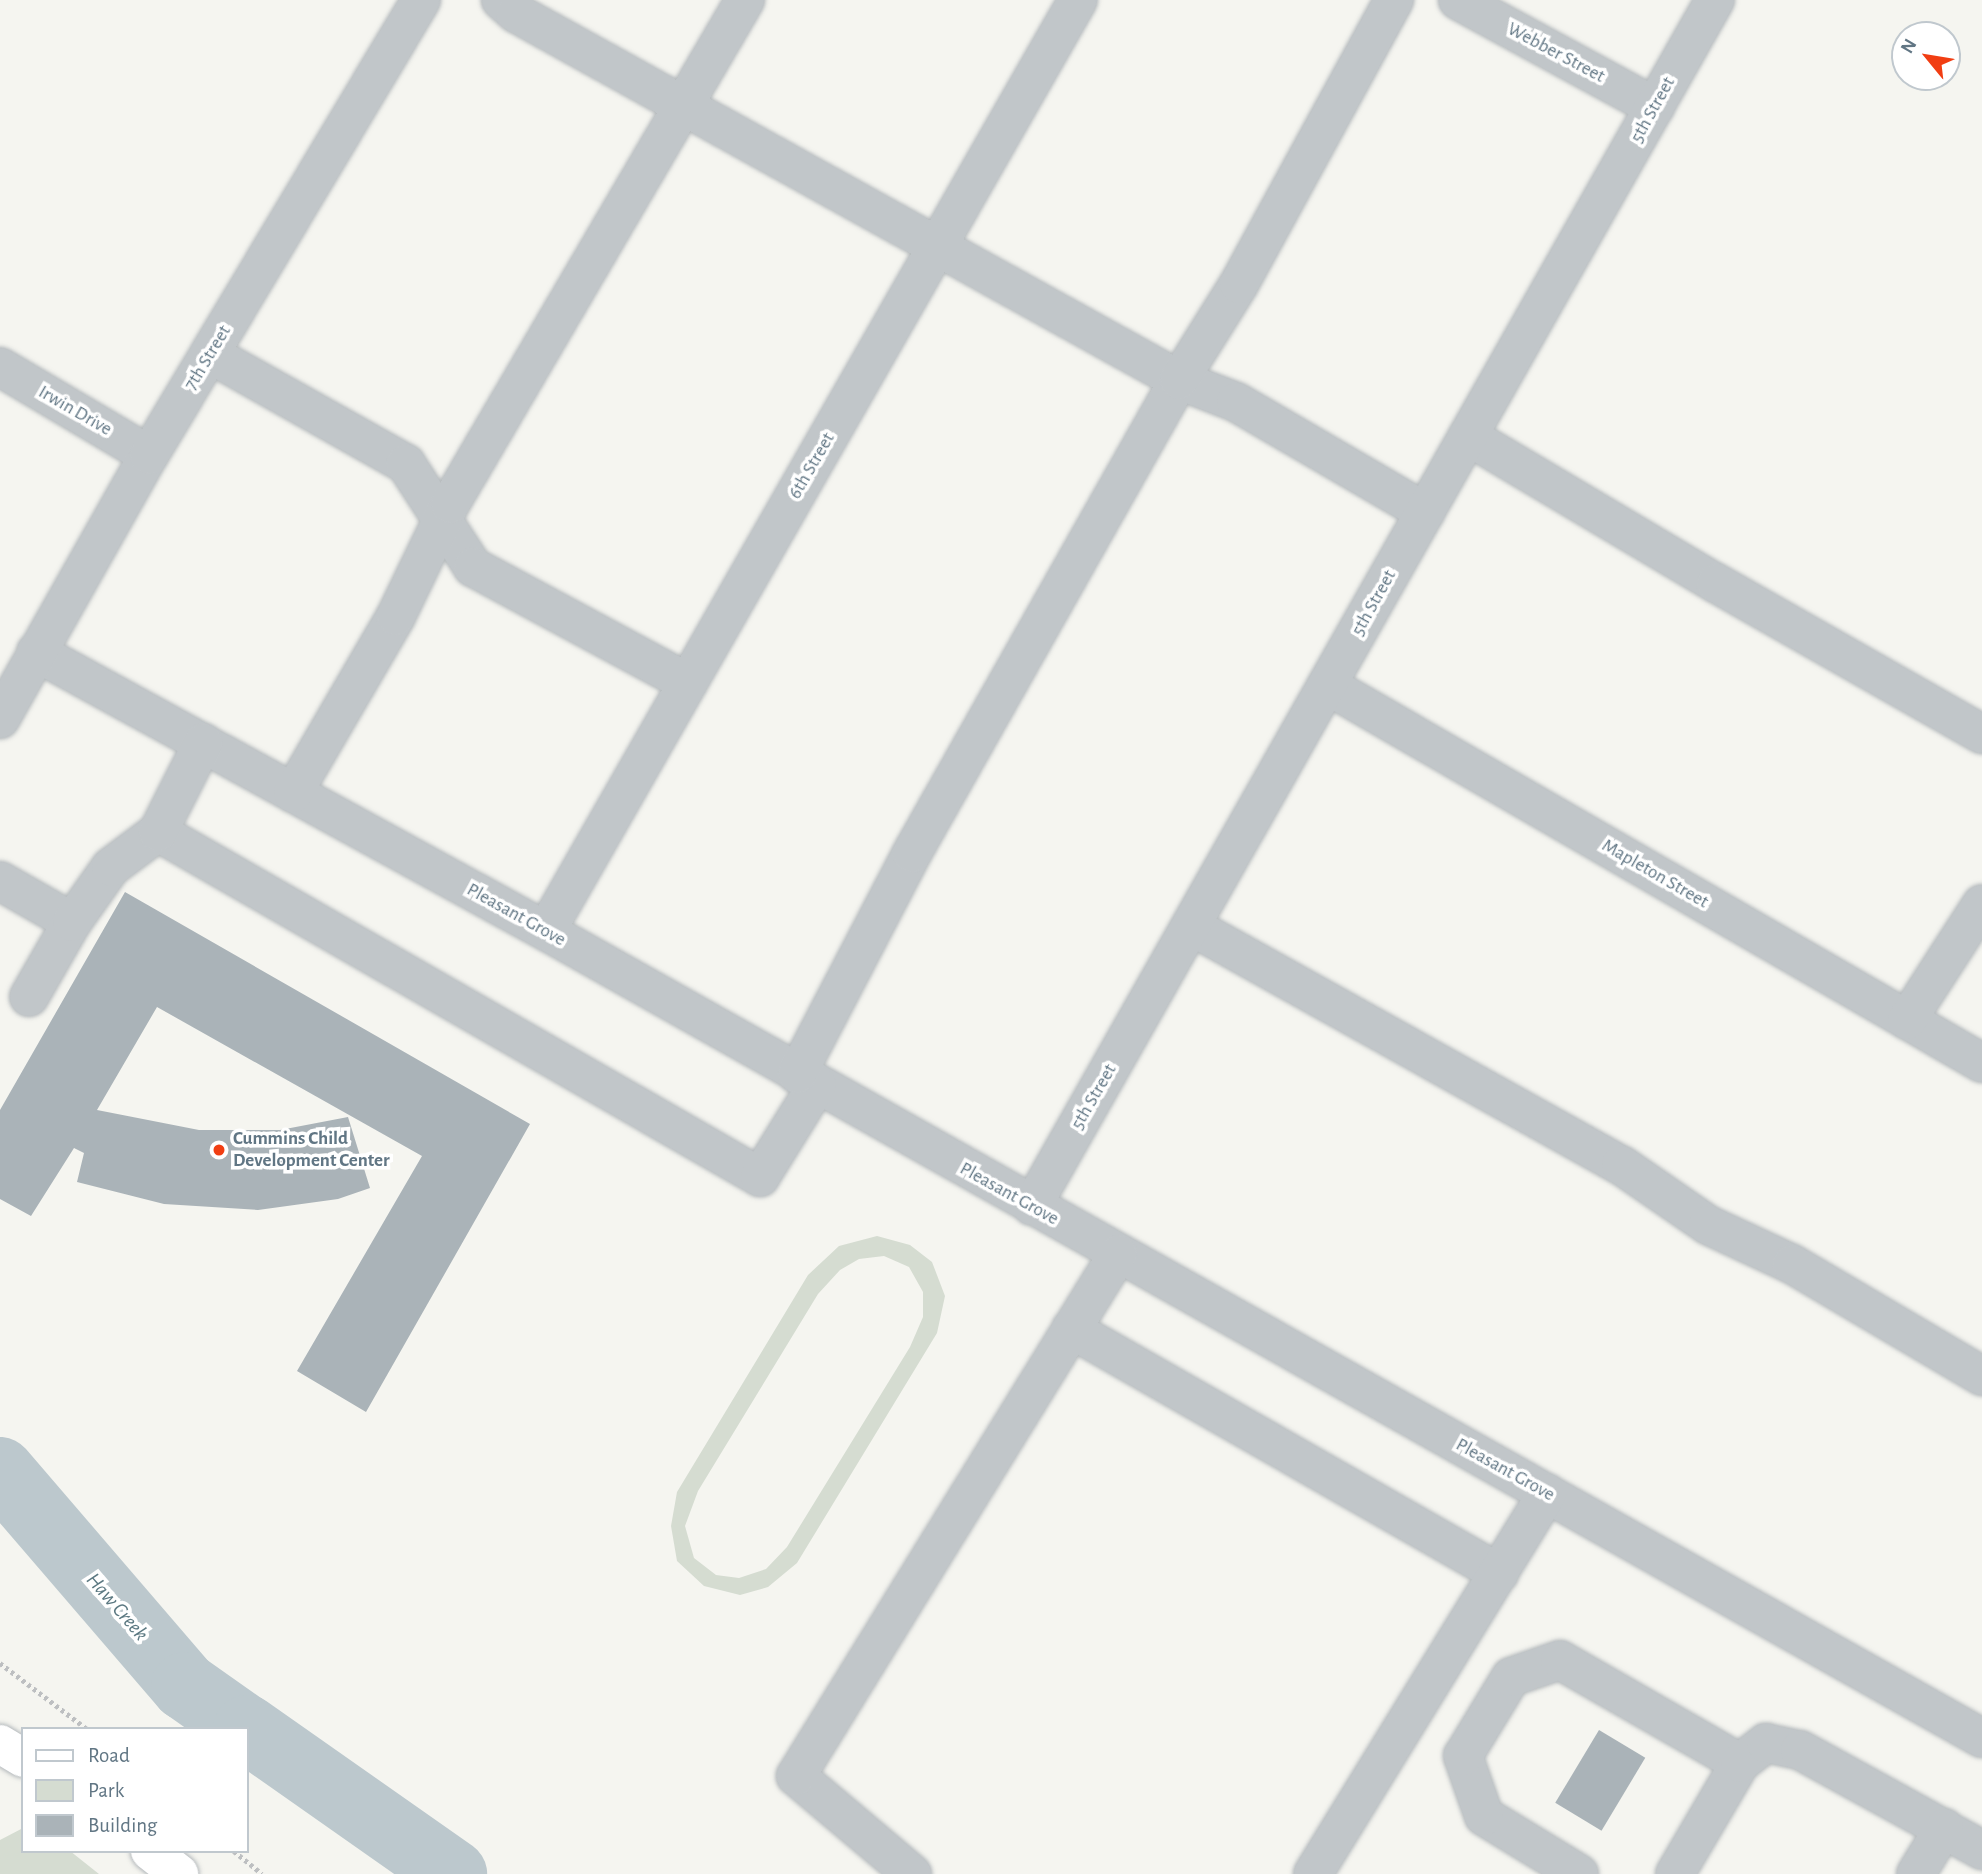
<!DOCTYPE html>
<style>
body{margin:0}
#map{position:relative;width:1982px;height:1874px;overflow:hidden;background:#f5f5f0;font-family:"Alegreya Sans",sans-serif}
div>[style]{position:absolute}
.green>*{inset:0;background:#d5dcd1}
.river>*{height:68px;margin:-34px;padding:0 34px;transform-origin:34px;border-radius:34px;background:#bcc8cd}
.building>*{inset:0;background:#aab3b8;transform-origin:0 0}
.path>*{height:4.5px;margin-top:-2.25px;transform-origin:0;background:repeating-linear-gradient(90deg,#bdbfc1 0 3.5px,transparent 0 7px)}
.roads{filter:drop-shadow(0 0 2px #b4b9bc) drop-shadow(0 0 2px #b4b9bc)}
.minor>*{height:38px;margin:-19px;padding:0 19px;transform-origin:19px;border-radius:19px;background:#c1c6c9}
.major>*{height:38px;margin:-19px;padding:0 19px;transform-origin:19px;border-radius:19px;background:#fff}
.dots>*{width:19px;height:19px;translate:-50% -50%;box-sizing:border-box;border:4px solid #fff;border-radius:50%}
span{translate:-50% -50%;white-space:nowrap;text-align:center;line-height:1.15;-webkit-text-stroke:7px #fff;paint-order:stroke}
.street-label{font-size:19px;color:#617684}
.poi-label{font-size:19px;color:#617684;font-weight:700}
.left{translate:0 -50%;text-align:left}
.water-label{font-size:21px;color:#5c7982;font-style:italic}
.legend{position:absolute;left:21px;top:1727px;width:228px;height:126px;box-sizing:border-box;background:#fff;border:2px solid #c0c8ce;margin:0;padding:9px 12px;list-style:none;font-size:21px;color:#617684}
.legend li{display:flex;align-items:center;gap:14px;height:35px}
.legend b{width:35px;border:2px solid #c0c8ce}
.north{position:absolute;left:1891px;top:21px;width:70px;height:70px;box-sizing:border-box;background:#fff;border:2px solid #c0c8ce;border-radius:50%;rotate:300deg;font-size:19px;font-weight:700;line-height:28px;text-align:center;color:#617684}
.north::after{content:'';display:block;margin:auto;width:24px;height:32px;background:#f13e13;clip-path:polygon(50% 0,100% 100%,50% 72%,0 100%)}
</style>
<div id="map">
<div class="green">
<div style="clip-path:polygon(evenodd,877px 1236px,910px 1245px,932px 1262px,945px 1296px,937px 1333px,797px 1563px,768px 1587px,740px 1595px,704px 1586px,677px 1561px,671px 1526px,677px 1492px,808px 1275px,839px 1246px,877px 1236px,884px 1256px,909px 1267px,923px 1292px,923px 1317px,910px 1347px,787px 1547px,766px 1569px,739px 1578px,716px 1575px,694px 1558px,685px 1526px,698px 1491px,818px 1294px,840px 1270px,859px 1259px,884px 1256px)"></div>
<div style="clip-path:polygon(23px 1828px,23px 1851px,70px 1851px,99px 1874px,0 1874px,0 1840px)"></div>
</div>
<div class="river">
<div style="left:0;top:1471px;width:284px;rotate:49.3deg"></div>
<div style="left:185px;top:1686px;width:75px;rotate:35.2deg"></div>
<div style="left:247px;top:1729px;width:252px;rotate:35.1deg"></div>
</div>
<div class="building">
<div style="clip-path:polygon(125px 892px,530px 1124px,366px 1412px,297px 1371px,422px 1156px,157px 1007px,97px 1110px,199px 1130px,280px 1130px,348px 1117px,370px 1188px,338px 1199px,258px 1210px,164px 1204px,77px 1182px,84px 1153px,74px 1148px,31px 1216px,0 1199px,0 1110px)"></div>
<div style="left:1599px;top:1730px;width:54px;height:85px;rotate:31deg"></div>
</div>
<div class="path">
<div style="left:0;top:1663px;width:109px;rotate:37.2deg"></div>
<div style="left:234px;top:1851px;width:36px;rotate:39deg"></div>
</div>
<div class="roads">
<div class="minor">
<div style="left:501px;top:0;width:20px;rotate:41deg"></div>
<div style="left:516px;top:13px;width:758px;rotate:28.97deg"></div>
<div style="left:1179px;top:380px;width:61px;rotate:21.1deg"></div>
<div style="left:1236px;top:402px;width:219px;rotate:30.2deg"></div>
<div style="left:1458px;top:0;width:224px;rotate:28.5deg"></div>
<div style="left:210px;top:354px;width:225px;rotate:29.3deg"></div>
<div style="left:406px;top:464px;width:123px;rotate:57deg"></div>
<div style="left:473px;top:567px;width:244px;rotate:28.3deg"></div>
<div style="left:0;top:367px;width:173px;rotate:30.6deg"></div>
<div style="left:1468px;top:436px;width:288px;rotate:30.7deg"></div>
<div style="left:1716px;top:583px;width:306px;rotate:29.6deg"></div>
<div style="left:36px;top:652px;width:581px;rotate:28.68deg"></div>
<div style="left:546px;top:931px;width:1647px;rotate:29.34deg"></div>
<div style="left:1327px;top:685px;width:756px;rotate:29.99deg"></div>
<div style="left:0;top:719px;width:303px;rotate:-60.6deg"></div>
<div style="left:149px;top:455px;width:530px;rotate:-59.13deg"></div>
<div style="left:293px;top:793px;width:205px;rotate:-59.8deg"></div>
<div style="left:396px;top:616px;width:124px;rotate:-64.3deg"></div>
<div style="left:450px;top:504px;width:584px;rotate:-59.66deg"></div>
<div style="left:158px;top:832px;width:694px;rotate:29.82deg"></div>
<div style="left:760px;top:1177px;width:108px;rotate:-58.2deg"></div>
<div style="left:0;top:881px;width:83px;rotate:29.7deg"></div>
<div style="left:1191px;top:926px;width:492px;rotate:29.1deg"></div>
<div style="left:1621px;top:1165px;width:106px;rotate:34.6deg"></div>
<div style="left:1708px;top:1225px;width:93px;rotate:24.9deg"></div>
<div style="left:1792px;top:1264px;width:221px;rotate:30.5deg"></div>
<div style="left:546px;top:931px;width:1072px;rotate:-60.26deg"></div>
<div style="left:29px;top:997px;width:86px;rotate:-60.2deg"></div>
<div style="left:72px;top:922px;width:67px;rotate:-54.7deg"></div>
<div style="left:111px;top:867px;width:59px;rotate:-36.7deg"></div>
<div style="left:158px;top:832px;width:100px;rotate:-63.2deg"></div>
<div style="left:1907px;top:1020px;width:138px;rotate:-57.1deg"></div>
<div style="left:797px;top:1074px;width:249px;rotate:-62.5deg"></div>
<div style="left:912px;top:853px;width:543px;rotate:-60.56deg"></div>
<div style="left:1179px;top:380px;width:113px;rotate:-58deg"></div>
<div style="left:1239px;top:284px;width:324px;rotate:-61.4deg"></div>
<div style="left:1032px;top:1206px;width:1386px;rotate:-60.48deg"></div>
<div style="left:1071px;top:1329px;width:493px;rotate:29.7deg"></div>
<div style="left:912px;top:1874px;width:152px;rotate:-139.8deg"></div>
<div style="left:796px;top:1776px;width:613px;rotate:-58.33deg"></div>
<div style="left:1313px;top:1874px;width:447px;rotate:-58.4deg"></div>
<div style="left:1579px;top:1874px;width:111px;rotate:-148.6deg"></div>
<div style="left:1484px;top:1816px;width:64px;rotate:-109.3deg"></div>
<div style="left:1463px;top:1756px;width:92px;rotate:-58.7deg"></div>
<div style="left:1511px;top:1677px;width:52px;rotate:-19.1deg"></div>
<div style="left:1560px;top:1660px;width:207px;rotate:29.8deg"></div>
<div style="left:1675px;top:1874px;width:129px;rotate:-59.6deg"></div>
<div style="left:1740px;top:1763px;width:33px;rotate:-38deg"></div>
<div style="left:1766px;top:1743px;width:35px;rotate:12deg"></div>
<div style="left:1800px;top:1750px;width:208px;rotate:28.8deg"></div>
<div style="left:1916px;top:1874px;width:54px;rotate:-58.7deg"></div>
</div>
<div class="major">
<div style="left:0;top:1744px;width:27px;rotate:31deg"></div>
<div style="left:150px;top:1851px;width:37px;rotate:38deg"></div>
</div>
</div>
<div class="dots">
<div style="left:219px;top:1150px;background:#f13e13"></div>
</div>
<div class="street-label">
<span style="left:1556px;top:53px;rotate:28deg">Webber Street</span>
<span style="left:1653px;top:110px;rotate:-61deg">5th Street</span>
<span style="left:208px;top:358px;rotate:-59deg">7th Street</span>
<span style="left:75px;top:411px;rotate:30deg">Irwin Drive</span>
<span style="left:812px;top:466px;rotate:-60deg">6th Street</span>
<span style="left:1374px;top:603px;rotate:-61deg">5th Street</span>
<span style="left:1655px;top:874px;rotate:30deg">Mapleton Street</span>
<span style="left:516px;top:915px;rotate:29deg">Pleasant Grove</span>
<span style="left:1094px;top:1097px;rotate:-60deg">5th Street</span>
<span style="left:1009px;top:1194px;rotate:29deg">Pleasant Grove</span>
<span style="left:1505px;top:1470px;rotate:29deg">Pleasant Grove</span>
</div>
<div class="poi-label">
<span class="left" style="left:233px;top:1150px">Cummins Child<br>Development Center</span>
</div>
<div class="water-label">
<span style="left:117px;top:1607px;rotate:49deg">Haw Creek</span>
</div>
<ul class="legend">
<li><b style="height:9px;background:#fff"></b>Road</li>
<li><b style="height:19px;background:#d5dcd1"></b>Park</li>
<li><b style="height:19px;background:#aab3b8"></b>Building</li>
</ul>
<div class="north">N</div>
</div>
